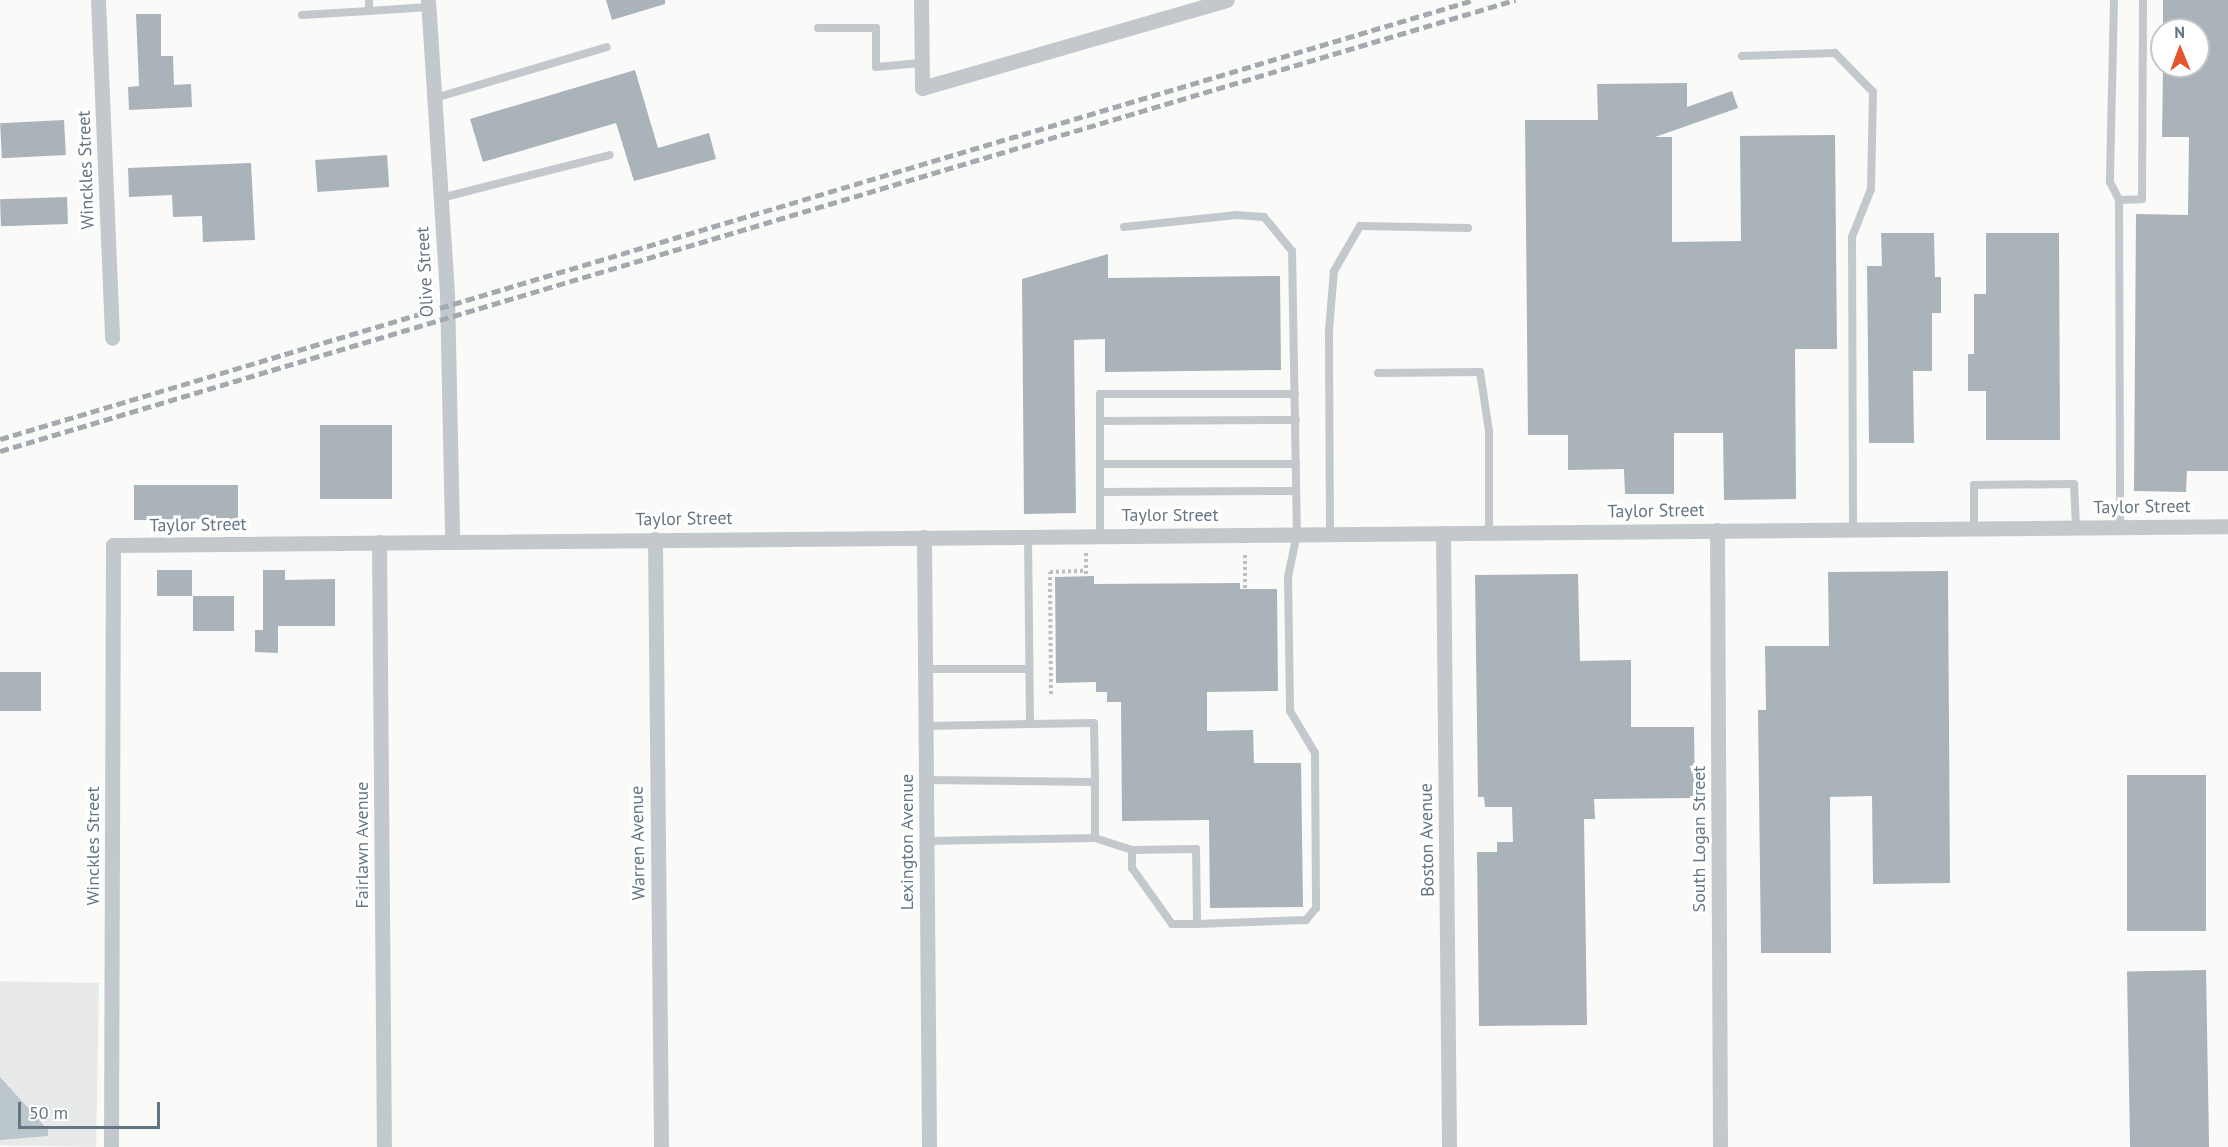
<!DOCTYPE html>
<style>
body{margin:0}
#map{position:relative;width:2228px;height:1147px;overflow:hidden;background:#fafaf8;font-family:"PT Sans",sans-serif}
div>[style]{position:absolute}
.built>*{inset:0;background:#e8e9e9;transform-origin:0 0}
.water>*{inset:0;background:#bbc7cb}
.building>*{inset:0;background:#aab3b9;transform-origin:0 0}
.path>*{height:4px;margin-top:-2px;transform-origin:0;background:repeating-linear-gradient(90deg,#bbbfc2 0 3px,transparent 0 6px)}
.lane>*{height:8px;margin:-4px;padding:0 4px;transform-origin:4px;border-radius:4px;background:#c3c8cc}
.street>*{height:15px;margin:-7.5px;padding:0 7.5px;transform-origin:7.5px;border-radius:7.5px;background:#c3c8cc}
.rail>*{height:4.5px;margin-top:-2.25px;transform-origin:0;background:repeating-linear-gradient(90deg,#a2aab0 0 9px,transparent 0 13.5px)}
span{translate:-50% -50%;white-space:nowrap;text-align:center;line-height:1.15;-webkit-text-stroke:6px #fff;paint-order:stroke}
.street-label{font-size:18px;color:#657683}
.north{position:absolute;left:2150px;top:18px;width:60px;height:60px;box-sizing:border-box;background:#fff;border:2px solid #c1c8cd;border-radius:50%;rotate:359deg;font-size:16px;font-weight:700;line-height:24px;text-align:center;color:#657683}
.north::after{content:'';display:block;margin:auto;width:21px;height:27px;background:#e4572e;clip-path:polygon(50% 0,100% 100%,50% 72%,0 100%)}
.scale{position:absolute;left:18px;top:1102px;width:142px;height:27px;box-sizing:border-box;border:3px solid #657683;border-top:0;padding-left:8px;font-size:18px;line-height:21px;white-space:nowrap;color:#657683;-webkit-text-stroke:4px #fff;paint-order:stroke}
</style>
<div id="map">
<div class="built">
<div style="left:99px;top:983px;width:164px;height:99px;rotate:91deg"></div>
</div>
<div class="water">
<div style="clip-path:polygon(0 1077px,48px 1130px,48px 1136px,0 1140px)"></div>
</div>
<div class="building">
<div style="clip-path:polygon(606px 0,665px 0,665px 4px,612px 20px)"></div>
<div style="clip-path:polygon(2163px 0,2228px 0,2228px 471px,2187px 471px,2186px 492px,2134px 491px,2136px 214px,2188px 215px,2189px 137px,2162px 137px,2163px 66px,2198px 66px,2198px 30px,2163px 30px)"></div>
<div style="clip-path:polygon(136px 14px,161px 14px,161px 56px,173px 56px,174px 85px,191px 84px,192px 107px,129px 110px,128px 87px,139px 86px)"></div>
<div style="clip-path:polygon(635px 70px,658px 148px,709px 133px,716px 159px,634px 181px,616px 123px,483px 162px,470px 119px)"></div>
<div style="clip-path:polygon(1687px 83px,1687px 107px,1732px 91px,1738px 108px,1655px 137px,1672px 137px,1672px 242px,1741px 241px,1740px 136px,1835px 135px,1837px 349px,1795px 349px,1796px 499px,1724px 500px,1723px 433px,1674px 433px,1674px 494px,1625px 494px,1624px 469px,1568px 470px,1568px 435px,1528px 435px,1525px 120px,1598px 120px,1597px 84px)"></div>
<div style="left:64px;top:120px;width:35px;height:64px;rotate:87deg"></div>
<div style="left:387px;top:155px;width:32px;height:72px;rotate:86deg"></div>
<div style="clip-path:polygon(251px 163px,255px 240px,203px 242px,202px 216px,173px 217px,172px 195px,129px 197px,128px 168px)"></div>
<div style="left:67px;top:197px;width:27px;height:67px;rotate:88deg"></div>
<div style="clip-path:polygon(1881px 233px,1934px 233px,1935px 277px,1941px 277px,1941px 313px,1932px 313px,1932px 371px,1913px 371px,1914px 443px,1869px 443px,1867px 266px,1882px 266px)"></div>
<div style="clip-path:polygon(1986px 233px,2059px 233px,2060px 440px,1986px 440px,1986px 391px,1968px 391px,1968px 354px,1974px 354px,1974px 294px,1986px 294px)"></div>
<div style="clip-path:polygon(1108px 254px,1108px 278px,1280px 276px,1281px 370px,1105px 372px,1105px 339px,1074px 340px,1076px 513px,1024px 514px,1022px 279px)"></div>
<div style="left:320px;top:425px;width:72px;height:74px"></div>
<div style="left:238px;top:485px;width:35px;height:104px;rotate:90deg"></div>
<div style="left:157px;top:570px;width:35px;height:26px"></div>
<div style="clip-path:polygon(263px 570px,285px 570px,285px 580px,335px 579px,335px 626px,278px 626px,278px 653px,255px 652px,255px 630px,263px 630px)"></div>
<div style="clip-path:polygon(1948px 571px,1950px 883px,1873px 884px,1872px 796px,1830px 797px,1831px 953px,1761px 953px,1758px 710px,1766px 710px,1765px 646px,1829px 646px,1828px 572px)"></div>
<div style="clip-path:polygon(1578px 574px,1580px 661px,1631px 660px,1631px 727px,1694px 727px,1695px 798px,1594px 799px,1595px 819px,1584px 819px,1587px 1025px,1479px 1026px,1477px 852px,1497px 852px,1497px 842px,1513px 842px,1512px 807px,1485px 807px,1484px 797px,1478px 797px,1475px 575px)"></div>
<div style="clip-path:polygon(1094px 576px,1094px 584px,1240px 583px,1240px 589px,1277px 589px,1278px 691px,1207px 692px,1207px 731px,1253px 730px,1254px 763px,1301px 763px,1303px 907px,1210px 908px,1209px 820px,1122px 821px,1121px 702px,1107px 702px,1107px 692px,1096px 692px,1096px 682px,1056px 683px,1055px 577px)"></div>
<div style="left:193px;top:596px;width:41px;height:35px"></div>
<div style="left:0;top:672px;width:41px;height:39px"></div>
<div style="left:2206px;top:775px;width:156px;height:79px;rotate:90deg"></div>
<div style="left:2206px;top:970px;width:177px;height:79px;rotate:89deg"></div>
</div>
<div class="path">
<div style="left:1086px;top:553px;width:23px;rotate:90deg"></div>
<div style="left:1245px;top:588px;width:36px;rotate:-90deg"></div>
<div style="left:1051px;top:694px;width:122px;rotate:-90.5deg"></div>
<div style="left:1050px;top:572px;width:36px;rotate:-2deg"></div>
</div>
<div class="lane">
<div style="left:2114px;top:0;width:182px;rotate:91.3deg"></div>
<div style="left:2110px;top:182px;width:20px;rotate:63deg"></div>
<div style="left:2119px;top:200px;width:327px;rotate:89.8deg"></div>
<div style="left:369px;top:11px;width:60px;rotate:-3.8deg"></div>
<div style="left:302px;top:15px;width:67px;rotate:-3.4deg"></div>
<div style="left:369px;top:11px;width:11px;rotate:-90deg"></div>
<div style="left:818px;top:28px;width:58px"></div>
<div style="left:876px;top:28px;width:39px;rotate:90deg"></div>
<div style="left:876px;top:67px;width:45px;rotate:-5.1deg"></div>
<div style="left:1742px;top:56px;width:93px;rotate:-1.8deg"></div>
<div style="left:1835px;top:53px;width:54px;rotate:45.7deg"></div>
<div style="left:1873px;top:92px;width:97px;rotate:91.2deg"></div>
<div style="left:1871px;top:189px;width:52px;rotate:111.6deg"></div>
<div style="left:1852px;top:237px;width:293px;rotate:89.8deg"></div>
<div style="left:435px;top:98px;width:179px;rotate:-16.5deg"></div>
<div style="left:441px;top:198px;width:174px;rotate:-14.3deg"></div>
<div style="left:2119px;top:200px;width:23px;rotate:-2deg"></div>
<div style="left:2142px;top:199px;width:199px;rotate:-89.7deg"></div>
<div style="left:1124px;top:227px;width:113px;rotate:-6.1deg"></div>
<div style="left:1236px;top:215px;width:28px;rotate:4deg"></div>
<div style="left:1264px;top:217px;width:44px;rotate:50.5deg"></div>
<div style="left:1292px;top:251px;width:283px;rotate:89deg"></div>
<div style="left:1297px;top:534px;width:44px;rotate:101.8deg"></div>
<div style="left:1288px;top:577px;width:134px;rotate:89.1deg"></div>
<div style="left:1290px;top:711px;width:49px;rotate:59.2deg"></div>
<div style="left:1315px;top:753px;width:155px;rotate:89.6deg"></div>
<div style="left:1316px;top:908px;width:16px;rotate:130deg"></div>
<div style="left:1306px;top:920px;width:109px;rotate:177.9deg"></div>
<div style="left:1197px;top:924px;width:25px;rotate:180deg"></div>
<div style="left:1172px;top:924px;width:69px;rotate:-125.5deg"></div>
<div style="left:1132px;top:868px;width:18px;rotate:-90deg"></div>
<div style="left:1132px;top:850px;width:64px;rotate:-0.9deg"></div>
<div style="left:1196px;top:849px;width:75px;rotate:89.2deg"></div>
<div style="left:1378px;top:373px;width:102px;rotate:-0.6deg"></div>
<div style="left:1480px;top:372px;width:60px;rotate:81.3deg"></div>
<div style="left:1489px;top:431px;width:101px;rotate:90deg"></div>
<div style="left:1100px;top:421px;width:196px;rotate:-0.3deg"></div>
<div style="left:1100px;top:464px;width:196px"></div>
<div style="left:1100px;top:492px;width:196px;rotate:-0.3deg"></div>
<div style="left:1974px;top:528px;width:43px;rotate:-90deg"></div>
<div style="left:1974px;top:485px;width:100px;rotate:-0.6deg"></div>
<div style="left:2074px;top:484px;width:43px;rotate:87.3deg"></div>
<div style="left:1330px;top:533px;width:203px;rotate:-90.3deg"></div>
<div style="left:1329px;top:330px;width:59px;rotate:-85.2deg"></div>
<div style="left:1334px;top:271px;width:52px;rotate:-60deg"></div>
<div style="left:1360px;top:226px;width:108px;rotate:1.1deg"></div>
<div style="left:1100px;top:535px;width:141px;rotate:-90deg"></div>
<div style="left:1100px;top:394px;width:195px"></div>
<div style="left:925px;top:669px;width:104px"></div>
<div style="left:1030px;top:724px;width:64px;rotate:-0.9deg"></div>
<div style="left:1094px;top:723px;width:59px;rotate:89deg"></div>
<div style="left:926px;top:726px;width:104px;rotate:-1.1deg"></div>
<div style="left:1030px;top:724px;width:188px;rotate:-90.6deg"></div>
<div style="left:926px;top:780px;width:169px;rotate:0.7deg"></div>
<div style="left:1095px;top:782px;width:56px;rotate:90deg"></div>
<div style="left:1095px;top:838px;width:169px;rotate:179deg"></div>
<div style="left:1095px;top:838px;width:39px;rotate:18deg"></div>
</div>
<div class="street">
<div style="left:98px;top:0;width:338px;rotate:87.6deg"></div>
<div style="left:428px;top:0;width:295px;rotate:86.3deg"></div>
<div style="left:447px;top:294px;width:248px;rotate:88.8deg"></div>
<div style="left:921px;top:0;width:88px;rotate:89.3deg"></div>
<div style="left:922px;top:88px;width:317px;rotate:-16.1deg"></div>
<div style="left:1717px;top:530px;width:617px;rotate:89.72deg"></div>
<div style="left:1443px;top:533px;width:614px;rotate:89.44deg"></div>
<div style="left:924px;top:537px;width:610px;rotate:89.53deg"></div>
<div style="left:655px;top:539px;width:608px;rotate:89.43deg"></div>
<div style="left:379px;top:542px;width:605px;rotate:89.53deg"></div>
<div style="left:111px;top:1147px;width:602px;rotate:-89.81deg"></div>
<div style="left:113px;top:545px;width:2115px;rotate:-0.51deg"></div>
</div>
<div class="rail">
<div style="left:0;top:439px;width:1538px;rotate:-16.59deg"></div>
<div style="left:0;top:451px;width:1581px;rotate:-16.58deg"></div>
</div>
<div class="street-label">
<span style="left:86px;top:170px;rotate:-92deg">Winckles Street</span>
<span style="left:425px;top:272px;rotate:-93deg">Olive Street</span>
<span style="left:2142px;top:507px;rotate:-1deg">Taylor Street</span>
<span style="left:1656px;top:511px;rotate:-1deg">Taylor Street</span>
<span style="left:1170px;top:515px">Taylor Street</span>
<span style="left:684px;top:519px;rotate:-1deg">Taylor Street</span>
<span style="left:198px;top:525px;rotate:-1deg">Taylor Street</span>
<span style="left:1699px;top:839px;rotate:-90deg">South Logan Street</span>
<span style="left:1427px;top:840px;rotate:-91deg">Boston Avenue</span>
<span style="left:907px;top:842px;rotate:-90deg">Lexington Avenue</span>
<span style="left:638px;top:843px;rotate:-91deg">Warren Avenue</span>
<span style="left:362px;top:845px;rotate:-90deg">Fairlawn Avenue</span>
<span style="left:93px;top:846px;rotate:-90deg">Winckles Street</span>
</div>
<div class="north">N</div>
<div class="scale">50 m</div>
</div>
